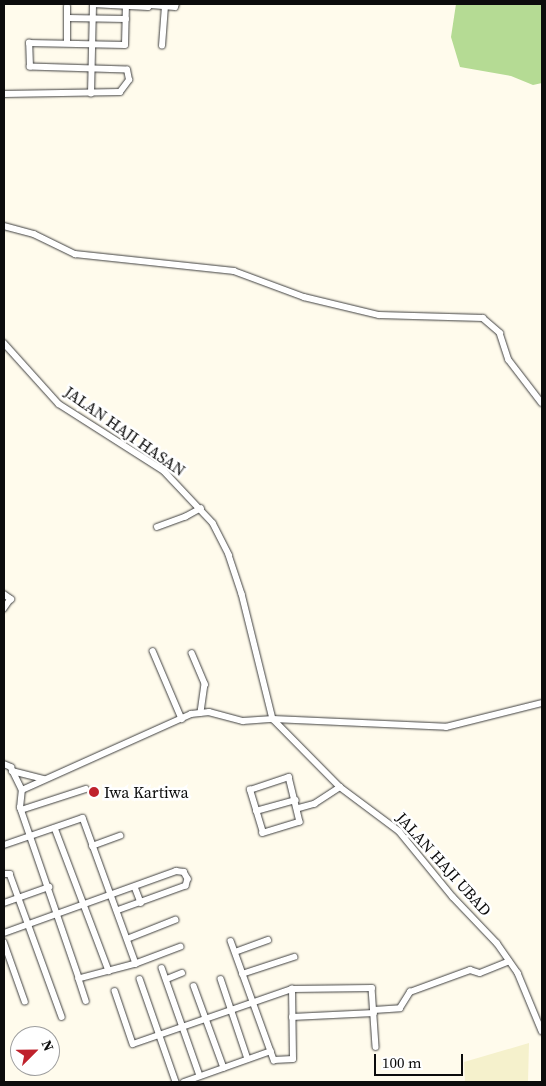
<!DOCTYPE html>
<style>
body{margin:0}
#map{position:relative;width:546px;height:1086px;overflow:hidden;background:#fffbec;font-family:"Source Serif 4",serif}
div>[style]{position:absolute}
.farmland>*{inset:0;background:#f5f1cc}
.forest>*{inset:0;background:#b5db94}
.roads{filter:drop-shadow(0 0 1px #3f3f3f) drop-shadow(0 0 1px #3f3f3f)}
.street>*{height:5.5px;margin:-2.75px;padding:0 2.75px;transform-origin:2.75px;border-radius:2.75px;background:#fff}
.dots>*{width:14px;height:14px;translate:-50% -50%;box-sizing:border-box;border:2px solid #fff;border-radius:50%}
span{translate:-50% -50%;white-space:nowrap;text-align:center;line-height:1.15;-webkit-text-stroke:5px #fff;paint-order:stroke}
.street-label{font-size:16px;color:#0c0c0c}
.poi-label{font-size:16px;color:#0c0c0c}
.left{translate:0 -50%;text-align:left}
.frame{position:absolute;inset:0;border:5px solid #0c0c0c;pointer-events:none}
.north{position:absolute;left:10px;top:1026px;width:50px;height:50px;box-sizing:border-box;background:#fff;border:1px solid #9e9e9e;border-radius:50%;rotate:67deg;font-size:14px;font-weight:700;line-height:20px;text-align:center;color:#0c0c0c}
.north::after{content:'';display:block;margin:auto;width:18px;height:22px;background:#bf222c;clip-path:polygon(50% 0,100% 100%,50% 72%,0 100%)}
.scale{position:absolute;left:374px;top:1054px;width:89px;height:22px;box-sizing:border-box;border:2px solid #0c0c0c;border-top:0;padding-left:6px;font-size:15px;line-height:18px;white-space:nowrap;color:#0c0c0c;-webkit-text-stroke:4px #fff;paint-order:stroke}
</style>
<div id="map">
<div class="farmland">
<div style="clip-path:polygon(529px 1043px,528px 1082px,465px 1082px,464px 1062px)"></div>
</div>
<div class="forest">
<div style="clip-path:polygon(456px 4px,542px 4px,542px 83px,533px 85px,511px 76px,460px 67px,451px 37px)"></div>
</div>
<div class="roads">
<div class="street">
<div style="left:93px;top:4px;width:55px;rotate:3.1deg"></div>
<div style="left:148px;top:7px;width:5px;rotate:-37deg"></div>
<div style="left:151px;top:5px;width:24px;rotate:5deg"></div>
<div style="left:175px;top:7px;width:3px;rotate:-72deg"></div>
<div style="left:68px;top:18px;width:58px;rotate:1deg"></div>
<div style="left:67px;top:43px;width:36px;rotate:-90deg"></div>
<div style="left:162px;top:46px;width:40px;rotate:-85.7deg"></div>
<div style="left:4px;top:94px;width:116px;rotate:-1deg"></div>
<div style="left:120px;top:92px;width:15px;rotate:-53deg"></div>
<div style="left:129px;top:80px;width:10px;rotate:-101deg"></div>
<div style="left:127px;top:70px;width:97px;rotate:-178.2deg"></div>
<div style="left:30px;top:67px;width:24px;rotate:-92deg"></div>
<div style="left:29px;top:43px;width:96px;rotate:1.2deg"></div>
<div style="left:125px;top:45px;width:40px;rotate:-88.6deg"></div>
<div style="left:91px;top:94px;width:88px;rotate:-88.7deg"></div>
<div style="left:4px;top:226px;width:31px;rotate:15deg"></div>
<div style="left:34px;top:234px;width:46px;rotate:26deg"></div>
<div style="left:75px;top:254px;width:160px;rotate:6.1deg"></div>
<div style="left:234px;top:271px;width:75px;rotate:20.4deg"></div>
<div style="left:304px;top:297px;width:77px;rotate:13.5deg"></div>
<div style="left:379px;top:315px;width:104px;rotate:1.7deg"></div>
<div style="left:483px;top:318px;width:23px;rotate:41deg"></div>
<div style="left:500px;top:333px;width:28px;rotate:72deg"></div>
<div style="left:509px;top:360px;width:54px;rotate:52.5deg"></div>
<div style="left:4px;top:343px;width:82px;rotate:48deg"></div>
<div style="left:59px;top:404px;width:125px;rotate:32.5deg"></div>
<div style="left:164px;top:471px;width:71px;rotate:46.7deg"></div>
<div style="left:213px;top:523px;width:36px;rotate:63deg"></div>
<div style="left:229px;top:555px;width:41px;rotate:71.6deg"></div>
<div style="left:242px;top:594px;width:129px;rotate:76.1deg"></div>
<div style="left:273px;top:719px;width:95px;rotate:45.4deg"></div>
<div style="left:340px;top:787px;width:74px;rotate:36.7deg"></div>
<div style="left:399px;top:831px;width:85px;rotate:50.7deg"></div>
<div style="left:453px;top:897px;width:64px;rotate:46.3deg"></div>
<div style="left:497px;top:943px;width:37px;rotate:55deg"></div>
<div style="left:518px;top:973px;width:63px;rotate:67.5deg"></div>
<div style="left:157px;top:527px;width:30px;rotate:-20deg"></div>
<div style="left:185px;top:517px;width:18px;rotate:-29deg"></div>
<div style="left:4px;top:594px;width:9px;rotate:36deg"></div>
<div style="left:11px;top:599px;width:12px;rotate:125deg"></div>
<div style="left:153px;top:651px;width:74px;rotate:66.9deg"></div>
<div style="left:192px;top:653px;width:34px;rotate:67deg"></div>
<div style="left:205px;top:684px;width:29px;rotate:98deg"></div>
<div style="left:4px;top:764px;width:8px;rotate:23deg"></div>
<div style="left:11px;top:767px;width:25px;rotate:64deg"></div>
<div style="left:12px;top:771px;width:33px;rotate:14deg"></div>
<div style="left:289px;top:777px;width:46px;rotate:76.3deg"></div>
<div style="left:300px;top:822px;width:39px;rotate:163deg"></div>
<div style="left:263px;top:833px;width:45px;rotate:-106.8deg"></div>
<div style="left:250px;top:790px;width:41px;rotate:-18.4deg"></div>
<div style="left:299px;top:808px;width:16px;rotate:-15deg"></div>
<div style="left:314px;top:804px;width:31px;rotate:-33deg"></div>
<div style="left:21px;top:810px;width:68px;rotate:-17.9deg"></div>
<div style="left:256px;top:811px;width:41px;rotate:-15.4deg"></div>
<div style="left:55px;top:828px;width:153px;rotate:69.3deg"></div>
<div style="left:4px;top:845px;width:83px;rotate:-18.9deg"></div>
<div style="left:83px;top:818px;width:155px;rotate:70deg"></div>
<div style="left:92px;top:846px;width:30px;rotate:-20deg"></div>
<div style="left:4px;top:874px;width:6px"></div>
<div style="left:10px;top:874px;width:152px;rotate:70deg"></div>
<div style="left:135px;top:887px;width:17px;rotate:69deg"></div>
<div style="left:4px;top:903px;width:48px;rotate:-19.6deg"></div>
<div style="left:4px;top:933px;width:183px;rotate:-19.8deg"></div>
<div style="left:176px;top:871px;width:8px;rotate:7deg"></div>
<div style="left:184px;top:872px;width:8px;rotate:60deg"></div>
<div style="left:188px;top:879px;width:7px;rotate:106deg"></div>
<div style="left:186px;top:886px;width:73px;rotate:160.1deg"></div>
<div style="left:127px;top:939px;width:52px;rotate:-21.6deg"></div>
<div style="left:231px;top:941px;width:127px;rotate:70.1deg"></div>
<div style="left:274px;top:1060px;width:19px;rotate:-3deg"></div>
<div style="left:293px;top:1059px;width:70px;rotate:-90.8deg"></div>
<div style="left:4px;top:942px;width:63px;rotate:70.4deg"></div>
<div style="left:181px;top:947px;width:48px;rotate:159.3deg"></div>
<div style="left:136px;top:964px;width:59px;rotate:165.3deg"></div>
<div style="left:79px;top:979px;width:181px;rotate:-109deg"></div>
<div style="left:20px;top:808px;width:18px;rotate:-84deg"></div>
<div style="left:22px;top:790px;width:185px;rotate:-24.2deg"></div>
<div style="left:191px;top:714px;width:18px;rotate:-6deg"></div>
<div style="left:209px;top:712px;width:35px;rotate:15deg"></div>
<div style="left:243px;top:721px;width:30px;rotate:-4deg"></div>
<div style="left:273px;top:719px;width:173px;rotate:2.6deg"></div>
<div style="left:446px;top:727px;width:99px;rotate:-14deg"></div>
<div style="left:235px;top:952px;width:35px;rotate:-20deg"></div>
<div style="left:162px;top:968px;width:114px;rotate:70.6deg"></div>
<div style="left:242px;top:974px;width:55px;rotate:-18.1deg"></div>
<div style="left:79px;top:979px;width:23px;rotate:72deg"></div>
<div style="left:140px;top:979px;width:109px;rotate:70.7deg"></div>
<div style="left:167px;top:979px;width:16px;rotate:-22deg"></div>
<div style="left:221px;top:979px;width:84px;rotate:71.4deg"></div>
<div style="left:194px;top:986px;width:87px;rotate:69.9deg"></div>
<div style="left:115px;top:991px;width:56px;rotate:71.2deg"></div>
<div style="left:133px;top:1044px;width:168px;rotate:-19.1deg"></div>
<div style="left:292px;top:989px;width:80px;rotate:-0.7deg"></div>
<div style="left:372px;top:988px;width:59px;rotate:86.1deg"></div>
<div style="left:374px;top:1010px;width:26px;rotate:-4deg"></div>
<div style="left:400px;top:1008px;width:19px;rotate:-58deg"></div>
<div style="left:410px;top:992px;width:64px;rotate:-20.1deg"></div>
<div style="left:470px;top:970px;width:10px;rotate:17deg"></div>
<div style="left:480px;top:973px;width:31px;rotate:-22deg"></div>
<div style="left:292px;top:1017px;width:82px;rotate:-2.8deg"></div>
<div style="left:184px;top:1082px;width:92px;rotate:-19.6deg"></div>
</div>
</div>
<div class="dots">
<div style="left:94px;top:792px;background:#bf222c"></div>
</div>
<div class="street-label">
<span style="left:125px;top:431px;rotate:35deg">JALAN HAJI HASAN</span>
<span style="left:444px;top:864px;rotate:48deg">JALAN HAJI UBAD</span>
</div>
<div class="poi-label">
<span class="left" style="left:104px;top:792px">Iwa Kartiwa</span>
</div>
<div class="frame"></div>
<div class="north">N</div>
<div class="scale">100 m</div>
</div>
